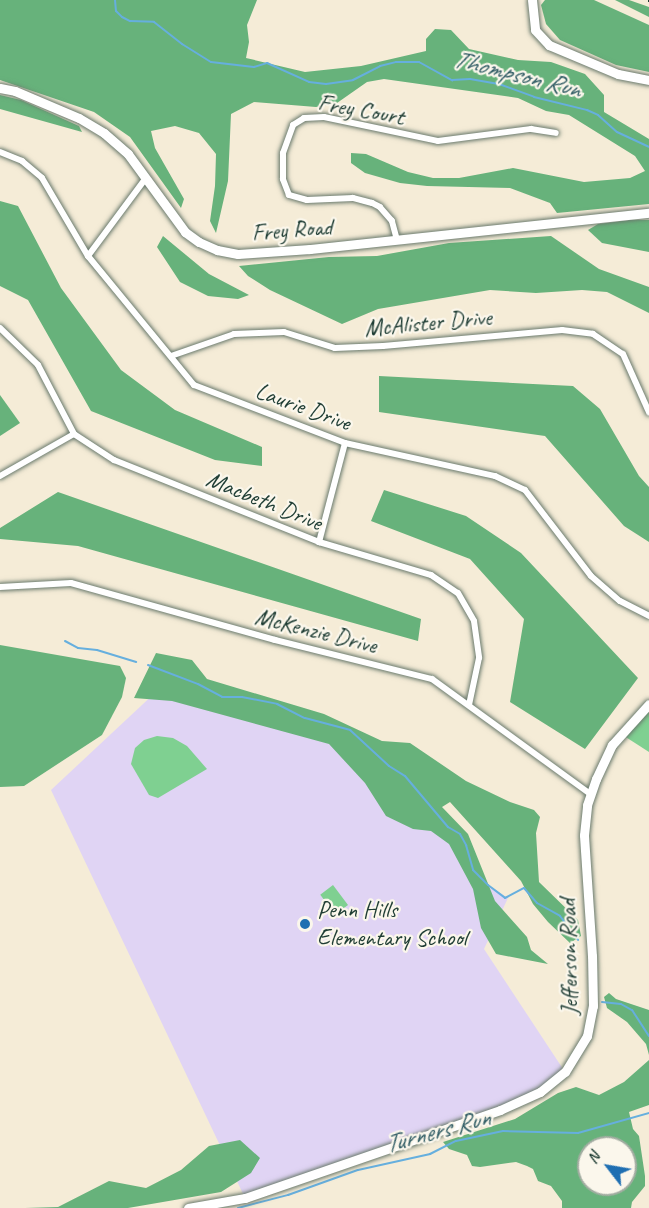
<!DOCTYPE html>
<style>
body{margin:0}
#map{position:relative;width:649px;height:1208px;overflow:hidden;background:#f5ecd7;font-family:Caveat,sans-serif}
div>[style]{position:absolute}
.built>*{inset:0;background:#e0d4f4}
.green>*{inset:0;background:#7fd091;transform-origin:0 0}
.forest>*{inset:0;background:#67b27b}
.stream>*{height:2px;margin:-1px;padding:0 1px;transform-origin:1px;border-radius:1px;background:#66afde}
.roads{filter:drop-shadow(0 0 2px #6a7a6d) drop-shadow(0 0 2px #6a7a6d)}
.street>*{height:6px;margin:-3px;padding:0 3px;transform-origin:3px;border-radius:3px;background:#fff}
.secondary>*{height:9px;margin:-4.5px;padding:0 4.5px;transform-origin:4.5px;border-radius:4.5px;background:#fff}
.rail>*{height:4.5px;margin-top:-2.25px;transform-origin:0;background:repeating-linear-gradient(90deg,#fbf7ec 0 7px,#1f3d34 0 14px);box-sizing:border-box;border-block:2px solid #1f3d34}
.dots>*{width:16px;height:16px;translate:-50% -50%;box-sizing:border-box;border:3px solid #fbf7ec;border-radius:50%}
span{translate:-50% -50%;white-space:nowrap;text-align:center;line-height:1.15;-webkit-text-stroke:4.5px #fbf7ec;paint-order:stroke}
.street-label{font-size:24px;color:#1f3d34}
.poi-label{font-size:24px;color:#1f3d34}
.left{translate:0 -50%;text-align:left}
.water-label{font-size:26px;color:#345f67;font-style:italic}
.north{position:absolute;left:577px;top:1136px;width:60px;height:60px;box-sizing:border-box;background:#fbf7ec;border:2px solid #a3ada2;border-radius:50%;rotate:301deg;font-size:16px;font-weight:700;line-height:24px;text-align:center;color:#1f3d34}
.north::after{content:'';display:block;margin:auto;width:21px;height:27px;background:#1f6fb2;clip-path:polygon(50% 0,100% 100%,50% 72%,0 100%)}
</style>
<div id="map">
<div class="built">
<div style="clip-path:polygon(173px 676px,350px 730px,488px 885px,508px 898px,484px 949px,565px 1072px,531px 1097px,245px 1198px,51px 790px)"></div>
</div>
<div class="green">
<div style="clip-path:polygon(649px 708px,649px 752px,621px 734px)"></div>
<div style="clip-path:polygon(157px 736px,173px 738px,187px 746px,207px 769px,158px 798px,149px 795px,131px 764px,135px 748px,144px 740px)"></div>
<div style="left:333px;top:885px;width:25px;height:16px;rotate:53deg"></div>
</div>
<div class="forest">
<div style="clip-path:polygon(0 0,257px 0,247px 25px,249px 42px,246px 58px,305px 72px,361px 66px,426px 51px,426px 39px,435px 29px,451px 30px,469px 49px,518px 60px,551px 62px,585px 74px,604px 95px,604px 112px,649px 139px,649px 204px,557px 213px,550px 203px,510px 188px,427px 186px,400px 183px,365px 173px,351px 163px,351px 153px,366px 154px,408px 172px,433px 178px,459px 178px,513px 168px,584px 182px,630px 178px,645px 171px,635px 156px,569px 115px,546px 111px,518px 98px,384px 79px,367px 82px,337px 103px,316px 107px,254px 102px,231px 114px,228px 181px,216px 233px,210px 221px,215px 186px,216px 154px,199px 133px,175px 126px,151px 131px,155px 148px,184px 199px,181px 208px,130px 137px,94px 112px,0 80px)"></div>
<div style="clip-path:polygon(545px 0,594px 0,649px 25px,649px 72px,616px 65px,560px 40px,546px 24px,541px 5px)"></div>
<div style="clip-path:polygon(615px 0,629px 0,649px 7px,649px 17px)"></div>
<div style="clip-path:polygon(0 95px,21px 100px,79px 126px,82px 132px,0 109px)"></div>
<div style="clip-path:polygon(0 201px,18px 206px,61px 288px,121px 370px,175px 410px,262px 447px,262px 466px,215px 460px,91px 411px,28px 300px,0 286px)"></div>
<div style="clip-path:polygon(630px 220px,649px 220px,649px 252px,602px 243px,588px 230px,598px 224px)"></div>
<div style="clip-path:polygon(163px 236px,209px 274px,249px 295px,238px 299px,208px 296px,180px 282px,157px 247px)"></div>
<div style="clip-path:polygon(551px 236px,599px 269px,649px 287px,649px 313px,607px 292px,582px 290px,536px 293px,490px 290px,378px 309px,342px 324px,270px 290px,248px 276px,239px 266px,329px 257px,377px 256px,449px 243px)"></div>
<div style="clip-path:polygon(379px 376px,573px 386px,600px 409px,639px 476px,649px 487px,649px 542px,624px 526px,545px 436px,379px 412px)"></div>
<div style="clip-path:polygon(0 395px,20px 423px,0 436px)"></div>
<div style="clip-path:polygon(384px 490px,466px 516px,521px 553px,638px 678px,585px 749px,510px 702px,524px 619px,470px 559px,371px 521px)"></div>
<div style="clip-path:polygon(58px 492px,421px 619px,418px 641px,78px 546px,0 539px,0 528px)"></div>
<div style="clip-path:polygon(0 645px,120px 666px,126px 678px,122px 697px,102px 735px,24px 786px,0 787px)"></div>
<div style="clip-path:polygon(156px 653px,192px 660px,207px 679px,324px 714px,382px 741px,410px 743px,466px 781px,510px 802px,534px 810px,540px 817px,536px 833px,539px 882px,578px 920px,581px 936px,570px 943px,548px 922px,533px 904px,521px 881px,450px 802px,442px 807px,468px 834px,495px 901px,527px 937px,531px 950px,548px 964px,496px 954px,481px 928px,473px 889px,449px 844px,431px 831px,413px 829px,386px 816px,365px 783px,329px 744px,172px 701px,134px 698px)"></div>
<div style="clip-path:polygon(609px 993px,616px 999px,649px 1010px,649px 1055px,646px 1044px,627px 1022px,607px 1008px,604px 997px)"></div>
<div style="clip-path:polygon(evenodd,649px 1060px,649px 1105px,629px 1112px,633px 1129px,639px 1136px,645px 1176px,645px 1186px,632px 1202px,631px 1208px,562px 1208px,562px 1201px,551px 1186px,538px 1181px,533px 1169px,527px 1166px,516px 1162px,480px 1167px,472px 1166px,467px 1155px,449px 1149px,443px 1142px,515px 1119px,558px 1093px,576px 1087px,599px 1095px,624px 1082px,649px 1060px,589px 1148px,625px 1148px,625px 1184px,589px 1184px,589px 1148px)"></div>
<div style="clip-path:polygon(240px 1140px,260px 1158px,251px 1173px,221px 1192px,128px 1208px,25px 1208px,58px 1207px,109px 1181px,146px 1188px,181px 1170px,209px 1146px)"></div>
</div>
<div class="stream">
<div style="left:115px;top:0;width:11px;rotate:85deg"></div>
<div style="left:116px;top:11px;width:8px;rotate:45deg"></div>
<div style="left:122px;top:17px;width:9px;rotate:27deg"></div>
<div style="left:130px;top:21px;width:24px;rotate:2deg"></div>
<div style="left:154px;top:22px;width:36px;rotate:38deg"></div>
<div style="left:182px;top:44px;width:34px;rotate:32deg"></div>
<div style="left:211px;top:62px;width:43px;rotate:6.6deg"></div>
<div style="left:254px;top:67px;width:14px;rotate:-17deg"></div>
<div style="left:267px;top:63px;width:46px;rotate:24.3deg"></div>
<div style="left:309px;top:82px;width:17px;rotate:7deg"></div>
<div style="left:326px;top:84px;width:27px;rotate:-8deg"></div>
<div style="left:353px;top:80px;width:30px;rotate:-27deg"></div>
<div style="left:380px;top:66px;width:16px;rotate:-14deg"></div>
<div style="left:396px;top:62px;width:23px"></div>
<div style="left:419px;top:62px;width:38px;rotate:29deg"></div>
<div style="left:452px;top:80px;width:18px;rotate:-3deg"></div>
<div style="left:470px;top:79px;width:29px;rotate:10deg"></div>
<div style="left:499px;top:84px;width:37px;rotate:20deg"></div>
<div style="left:534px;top:97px;width:55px;rotate:13.8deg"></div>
<div style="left:587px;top:110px;width:12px;rotate:24deg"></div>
<div style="left:598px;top:115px;width:25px;rotate:42deg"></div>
<div style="left:617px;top:132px;width:35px;rotate:25deg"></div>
<div style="left:65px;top:641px;width:15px;rotate:28deg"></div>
<div style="left:78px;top:648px;width:19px;rotate:6deg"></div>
<div style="left:97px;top:650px;width:41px;rotate:17.1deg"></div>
<div style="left:148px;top:665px;width:53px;rotate:20.8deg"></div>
<div style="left:198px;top:684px;width:27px;rotate:28deg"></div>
<div style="left:222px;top:697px;width:20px"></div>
<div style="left:242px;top:697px;width:36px;rotate:11deg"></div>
<div style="left:277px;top:704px;width:31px;rotate:27deg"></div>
<div style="left:305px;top:718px;width:47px;rotate:14.9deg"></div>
<div style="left:350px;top:730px;width:53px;rotate:42.7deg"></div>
<div style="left:389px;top:766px;width:19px;rotate:32deg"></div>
<div style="left:405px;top:776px;width:67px;rotate:49.9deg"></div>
<div style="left:448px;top:827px;width:14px;rotate:30deg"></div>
<div style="left:460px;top:834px;width:13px;rotate:61deg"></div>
<div style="left:466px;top:845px;width:26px;rotate:74deg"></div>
<div style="left:473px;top:870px;width:21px;rotate:45deg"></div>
<div style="left:488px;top:885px;width:21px;rotate:37deg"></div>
<div style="left:505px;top:898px;width:21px;rotate:-28deg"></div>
<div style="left:524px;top:888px;width:20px;rotate:49deg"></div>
<div style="left:537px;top:903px;width:26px;rotate:29deg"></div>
<div style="left:560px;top:916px;width:30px;rotate:53deg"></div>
<div style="left:602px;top:1002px;width:19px;rotate:6deg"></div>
<div style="left:621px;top:1004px;width:13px;rotate:29deg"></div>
<div style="left:632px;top:1010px;width:31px;rotate:57deg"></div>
<div style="left:238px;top:1208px;width:52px;rotate:-14.6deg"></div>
<div style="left:288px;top:1195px;width:74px;rotate:-19.7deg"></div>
<div style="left:358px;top:1170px;width:74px;rotate:-12.5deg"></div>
<div style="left:430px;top:1154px;width:29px;rotate:-27deg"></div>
<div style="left:456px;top:1141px;width:48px;rotate:-12deg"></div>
<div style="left:503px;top:1131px;width:75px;rotate:1.5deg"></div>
<div style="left:578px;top:1133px;width:74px;rotate:-15.7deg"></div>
</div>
<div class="roads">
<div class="street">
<div style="left:0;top:152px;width:24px;rotate:22deg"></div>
<div style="left:22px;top:161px;width:26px;rotate:40deg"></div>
<div style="left:42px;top:178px;width:91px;rotate:59.5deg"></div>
<div style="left:88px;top:256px;width:167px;rotate:50.6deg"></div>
<div style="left:194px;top:385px;width:162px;rotate:21deg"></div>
<div style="left:345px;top:443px;width:154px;rotate:12.4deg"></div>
<div style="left:495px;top:476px;width:33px;rotate:25deg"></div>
<div style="left:525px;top:490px;width:108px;rotate:52.5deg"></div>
<div style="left:591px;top:576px;width:38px;rotate:41deg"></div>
<div style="left:620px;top:601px;width:33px;rotate:27deg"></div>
<div style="left:397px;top:240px;width:20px;rotate:-105deg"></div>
<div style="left:392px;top:221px;width:18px;rotate:-131deg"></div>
<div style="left:380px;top:207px;width:9px;rotate:-153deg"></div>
<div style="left:372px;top:203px;width:20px;rotate:-165deg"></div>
<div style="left:353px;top:198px;width:46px;rotate:177.5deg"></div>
<div style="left:307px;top:200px;width:19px;rotate:-164deg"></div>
<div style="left:289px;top:195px;width:17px;rotate:-111deg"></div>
<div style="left:283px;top:179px;width:26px;rotate:-90deg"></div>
<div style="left:283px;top:153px;width:30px;rotate:-70deg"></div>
<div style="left:293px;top:125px;width:13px;rotate:-32deg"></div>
<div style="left:304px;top:118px;width:20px;rotate:-3deg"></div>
<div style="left:324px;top:117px;width:116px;rotate:11.9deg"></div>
<div style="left:438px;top:141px;width:94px;rotate:-7.4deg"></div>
<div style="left:531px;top:129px;width:25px;rotate:9deg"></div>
<div style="left:88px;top:256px;width:97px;rotate:-53.4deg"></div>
<div style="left:0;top:328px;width:53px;rotate:44.2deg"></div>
<div style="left:38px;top:365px;width:78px;rotate:62.4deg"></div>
<div style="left:74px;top:434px;width:48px;rotate:33deg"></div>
<div style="left:114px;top:460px;width:221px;rotate:21.8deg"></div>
<div style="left:319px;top:542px;width:117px;rotate:16.4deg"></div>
<div style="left:431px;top:575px;width:32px;rotate:34deg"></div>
<div style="left:458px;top:593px;width:32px;rotate:60deg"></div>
<div style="left:474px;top:621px;width:37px;rotate:82deg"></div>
<div style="left:479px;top:658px;width:48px;rotate:102deg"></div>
<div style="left:171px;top:356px;width:67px;rotate:-19.2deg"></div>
<div style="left:234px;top:334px;width:50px;rotate:-2.3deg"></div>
<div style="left:284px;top:332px;width:53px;rotate:17.4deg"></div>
<div style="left:335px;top:348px;width:48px;rotate:-2.4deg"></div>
<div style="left:383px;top:346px;width:180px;rotate:-5.1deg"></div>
<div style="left:562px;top:330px;width:31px;rotate:7deg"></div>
<div style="left:593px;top:334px;width:36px;rotate:34deg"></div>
<div style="left:623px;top:354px;width:64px;rotate:65.9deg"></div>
<div style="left:0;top:476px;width:85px;rotate:-29.6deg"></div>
<div style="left:319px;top:542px;width:102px;rotate:-75.3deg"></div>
<div style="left:0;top:587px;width:71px;rotate:-3.2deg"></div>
<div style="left:71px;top:583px;width:212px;rotate:15.6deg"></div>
<div style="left:275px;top:640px;width:162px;rotate:14deg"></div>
<div style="left:432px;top:679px;width:195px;rotate:36deg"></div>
</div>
<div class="secondary">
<div style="left:532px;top:0;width:30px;rotate:84deg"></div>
<div style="left:535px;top:30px;width:21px;rotate:47deg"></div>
<div style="left:549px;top:45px;width:75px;rotate:22.8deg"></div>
<div style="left:618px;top:74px;width:32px;rotate:11deg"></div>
<div style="left:0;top:88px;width:15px;rotate:11deg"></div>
<div style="left:15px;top:91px;width:69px;rotate:22.9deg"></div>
<div style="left:79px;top:118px;width:29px;rotate:31deg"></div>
<div style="left:104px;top:133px;width:32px;rotate:41deg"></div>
<div style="left:128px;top:154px;width:97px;rotate:53.8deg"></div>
<div style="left:185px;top:232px;width:17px;rotate:36deg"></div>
<div style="left:199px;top:242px;width:20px;rotate:24deg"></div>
<div style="left:217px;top:250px;width:21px;rotate:11deg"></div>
<div style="left:238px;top:254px;width:72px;rotate:-4deg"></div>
<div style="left:310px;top:249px;width:341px;rotate:-6.1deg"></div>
<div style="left:188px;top:1208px;width:58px;rotate:-10deg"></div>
<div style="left:245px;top:1198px;width:270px;rotate:-19deg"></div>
<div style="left:500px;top:1110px;width:44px;rotate:-24.2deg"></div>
<div style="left:540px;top:1092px;width:32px;rotate:-39deg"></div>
<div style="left:565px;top:1072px;width:42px;rotate:-58.6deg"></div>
<div style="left:587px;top:1036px;width:31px;rotate:-79deg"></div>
<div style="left:593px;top:1006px;width:50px;rotate:-91.1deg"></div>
<div style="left:592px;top:956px;width:121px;rotate:-93.8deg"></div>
<div style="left:584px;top:835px;width:30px;rotate:-84deg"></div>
<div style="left:587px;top:805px;width:28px;rotate:-71deg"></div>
<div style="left:596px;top:779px;width:38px;rotate:-65deg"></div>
<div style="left:612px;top:745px;width:55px;rotate:-47.9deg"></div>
</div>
</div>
<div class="rail">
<div style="left:648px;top:0;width:1px"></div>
</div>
<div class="dots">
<div style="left:305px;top:924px;background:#1f6fb2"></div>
</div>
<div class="street-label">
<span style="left:361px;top:110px;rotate:10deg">Frey Court</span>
<span style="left:292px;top:230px;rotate:-5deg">Frey Road</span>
<span style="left:428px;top:323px;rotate:-5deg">McAlister Drive</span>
<span style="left:303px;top:407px;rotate:20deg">Laurie Drive</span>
<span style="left:264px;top:501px;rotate:22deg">Macbeth Drive</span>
<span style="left:316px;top:631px;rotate:14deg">McKenzie Drive</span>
<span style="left:569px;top:957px;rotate:-91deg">Jefferson Road</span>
</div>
<div class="poi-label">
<span class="left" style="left:317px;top:924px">Penn Hills<br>Elementary School</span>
</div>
<div class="water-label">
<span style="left:517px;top:74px;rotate:14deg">Thompson Run</span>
<span style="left:437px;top:1131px;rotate:-15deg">Turners Run</span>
</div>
<div class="north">N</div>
</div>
